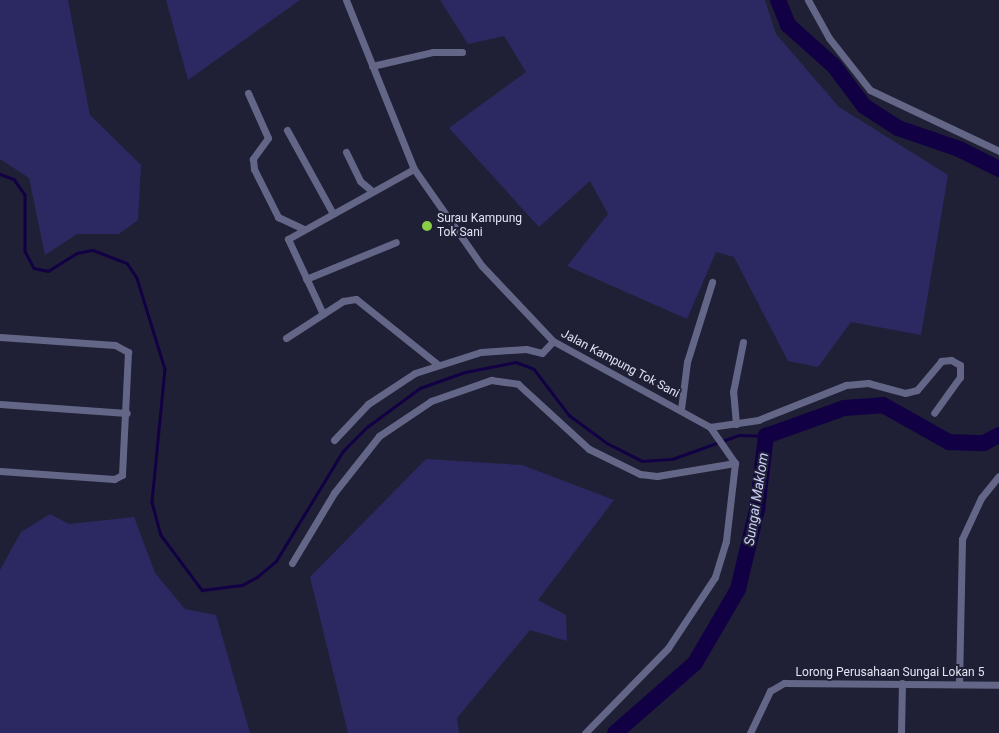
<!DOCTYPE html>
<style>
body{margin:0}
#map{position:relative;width:999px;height:733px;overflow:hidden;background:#1f2035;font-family:Roboto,sans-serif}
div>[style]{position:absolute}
.green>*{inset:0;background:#2c2862}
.stream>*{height:2.5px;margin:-1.25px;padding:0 1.25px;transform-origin:1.25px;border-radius:1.25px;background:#120044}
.river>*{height:16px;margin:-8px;padding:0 8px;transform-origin:8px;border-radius:8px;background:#120044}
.street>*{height:7px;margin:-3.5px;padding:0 3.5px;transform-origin:3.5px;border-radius:3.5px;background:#646687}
.dots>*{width:14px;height:14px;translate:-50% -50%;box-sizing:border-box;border:2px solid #1f2035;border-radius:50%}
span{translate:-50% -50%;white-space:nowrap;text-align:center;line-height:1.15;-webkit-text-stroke:4px #1f2035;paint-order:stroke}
.poi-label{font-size:12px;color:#e3e4f3}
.left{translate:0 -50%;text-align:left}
.street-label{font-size:12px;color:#e3e4f3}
.water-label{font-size:14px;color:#cfd1fb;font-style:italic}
</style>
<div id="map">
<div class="green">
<div style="clip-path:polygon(0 0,68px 0,90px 115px,141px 165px,138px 220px,119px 234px,77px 234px,45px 255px,29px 178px,0 159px)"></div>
<div style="clip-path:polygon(166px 0,300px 0,188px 80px)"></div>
<div style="clip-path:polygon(440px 0,765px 0,776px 34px,839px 107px,948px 175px,921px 335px,851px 322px,818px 367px,788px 361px,734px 257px,716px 252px,687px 319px,567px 266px,608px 214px,590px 181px,539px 227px,449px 128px,526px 72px,504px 36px,468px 44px)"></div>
<div style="clip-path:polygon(426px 459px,522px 465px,614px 500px,538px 600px,566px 615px,567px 641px,530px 630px,457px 718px,459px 733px,348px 733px,310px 577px)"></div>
<div style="clip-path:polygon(50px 514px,69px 524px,134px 517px,155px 573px,185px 609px,216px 615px,250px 733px,0 733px,0 570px,21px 532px)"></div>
</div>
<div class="stream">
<div style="left:0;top:174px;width:15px;rotate:20deg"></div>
<div style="left:14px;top:179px;width:19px;rotate:55deg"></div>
<div style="left:25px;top:195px;width:56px;rotate:90deg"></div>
<div style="left:25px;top:251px;width:19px;rotate:62deg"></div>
<div style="left:34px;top:268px;width:14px;rotate:12deg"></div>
<div style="left:48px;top:271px;width:34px;rotate:-32deg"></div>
<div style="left:77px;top:253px;width:16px;rotate:-11deg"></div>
<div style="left:93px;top:250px;width:36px;rotate:21deg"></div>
<div style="left:127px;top:263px;width:18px;rotate:56deg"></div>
<div style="left:137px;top:278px;width:95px;rotate:72.9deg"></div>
<div style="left:165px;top:369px;width:134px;rotate:95.6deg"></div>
<div style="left:152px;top:502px;width:34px;rotate:75deg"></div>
<div style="left:161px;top:535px;width:69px;rotate:53.3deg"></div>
<div style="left:202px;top:590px;width:40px;rotate:-7.1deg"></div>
<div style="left:242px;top:585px;width:17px;rotate:-28deg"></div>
<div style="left:257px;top:577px;width:25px;rotate:-40deg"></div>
<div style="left:276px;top:561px;width:129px;rotate:-58.7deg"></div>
<div style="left:343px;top:451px;width:34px;rotate:-45deg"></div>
<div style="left:367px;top:427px;width:66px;rotate:-36.3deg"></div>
<div style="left:420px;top:388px;width:48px;rotate:-19.6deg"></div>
<div style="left:465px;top:372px;width:52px;rotate:-11.1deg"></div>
<div style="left:516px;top:362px;width:19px;rotate:21deg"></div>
<div style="left:534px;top:369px;width:58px;rotate:52.7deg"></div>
<div style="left:569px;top:415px;width:47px;rotate:36.4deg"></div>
<div style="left:607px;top:443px;width:39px;rotate:27deg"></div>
<div style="left:642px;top:461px;width:30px;rotate:-4deg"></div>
<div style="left:672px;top:459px;width:71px;rotate:-19.7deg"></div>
<div style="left:739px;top:435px;width:27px;rotate:2deg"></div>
</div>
<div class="river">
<div style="left:778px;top:0;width:27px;rotate:68deg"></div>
<div style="left:788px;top:25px;width:62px;rotate:41.7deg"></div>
<div style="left:834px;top:66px;width:50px;rotate:53.1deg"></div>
<div style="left:864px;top:106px;width:40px;rotate:32.9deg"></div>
<div style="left:898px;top:128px;width:65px;rotate:19deg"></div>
<div style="left:959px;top:149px;width:45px;rotate:26.6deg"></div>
<div style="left:615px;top:733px;width:106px;rotate:-41.2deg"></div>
<div style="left:695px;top:663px;width:86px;rotate:-59.8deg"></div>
<div style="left:738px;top:589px;width:81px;rotate:-76.5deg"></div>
<div style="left:757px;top:510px;width:75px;rotate:-83.1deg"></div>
<div style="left:766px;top:436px;width:83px;rotate:-19.7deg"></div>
<div style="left:844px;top:408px;width:39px;rotate:-4deg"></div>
<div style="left:883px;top:405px;width:76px;rotate:29.3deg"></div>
<div style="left:949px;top:442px;width:35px;rotate:2deg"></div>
<div style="left:984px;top:443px;width:17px;rotate:-28deg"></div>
</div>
<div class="street">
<div style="left:346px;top:0;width:182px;rotate:68.1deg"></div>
<div style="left:414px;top:169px;width:118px;rotate:55deg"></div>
<div style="left:482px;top:266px;width:103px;rotate:46.6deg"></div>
<div style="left:553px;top:341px;width:179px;rotate:28.7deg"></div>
<div style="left:710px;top:427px;width:44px;rotate:55.2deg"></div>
<div style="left:735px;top:463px;width:79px;rotate:96.6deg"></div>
<div style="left:726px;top:541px;width:38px;rotate:107deg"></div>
<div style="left:715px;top:577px;width:85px;rotate:123.5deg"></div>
<div style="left:668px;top:648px;width:119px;rotate:134.3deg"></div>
<div style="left:808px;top:0;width:43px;rotate:61.1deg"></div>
<div style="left:829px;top:38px;width:66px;rotate:51.7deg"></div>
<div style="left:870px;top:90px;width:143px;rotate:25.3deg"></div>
<div style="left:372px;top:66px;width:63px;rotate:-12.9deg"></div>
<div style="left:433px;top:52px;width:29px"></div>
<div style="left:248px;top:93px;width:49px;rotate:66deg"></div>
<div style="left:268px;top:138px;width:26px;rotate:126deg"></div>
<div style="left:253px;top:159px;width:10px;rotate:84deg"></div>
<div style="left:254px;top:169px;width:54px;rotate:63.4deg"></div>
<div style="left:278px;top:217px;width:26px;rotate:25deg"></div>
<div style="left:287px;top:130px;width:94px;rotate:61.2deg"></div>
<div style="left:346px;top:152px;width:32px;rotate:64deg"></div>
<div style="left:360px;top:181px;width:16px;rotate:40deg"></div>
<div style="left:306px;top:279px;width:97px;rotate:-22.3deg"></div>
<div style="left:323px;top:314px;width:83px;rotate:-115deg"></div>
<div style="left:288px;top:239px;width:144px;rotate:-29.1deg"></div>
<div style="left:0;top:337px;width:115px;rotate:4deg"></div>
<div style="left:115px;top:345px;width:15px;rotate:28deg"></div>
<div style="left:128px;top:352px;width:123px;rotate:92.8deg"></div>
<div style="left:122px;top:475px;width:9px;rotate:153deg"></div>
<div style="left:114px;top:479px;width:114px;rotate:-176deg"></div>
<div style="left:286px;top:338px;width:68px;rotate:-33deg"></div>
<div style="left:343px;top:301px;width:13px;rotate:-9deg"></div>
<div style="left:356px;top:299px;width:104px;rotate:38.7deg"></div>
<div style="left:0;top:404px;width:127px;rotate:4.1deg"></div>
<div style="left:681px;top:409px;width:47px;rotate:-82.7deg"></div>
<div style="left:687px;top:362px;width:84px;rotate:-72.6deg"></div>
<div style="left:736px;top:424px;width:32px;rotate:-95deg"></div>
<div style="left:733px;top:392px;width:51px;rotate:-78.7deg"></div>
<div style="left:710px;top:427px;width:49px;rotate:-8.3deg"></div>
<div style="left:758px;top:420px;width:95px;rotate:-21.7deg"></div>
<div style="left:846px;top:385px;width:22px;rotate:-5deg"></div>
<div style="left:868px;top:383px;width:38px;rotate:15deg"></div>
<div style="left:905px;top:393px;width:12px;rotate:-14deg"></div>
<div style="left:917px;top:390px;width:38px;rotate:-50deg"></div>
<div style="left:941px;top:361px;width:10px;rotate:-6deg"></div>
<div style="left:951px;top:360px;width:10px;rotate:29deg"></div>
<div style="left:960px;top:365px;width:12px;rotate:90deg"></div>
<div style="left:960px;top:377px;width:44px;rotate:125.8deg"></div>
<div style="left:334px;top:440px;width:50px;rotate:-46.6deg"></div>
<div style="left:368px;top:404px;width:56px;rotate:-33.4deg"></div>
<div style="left:415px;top:373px;width:69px;rotate:-17.7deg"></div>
<div style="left:481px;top:352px;width:45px;rotate:-3.8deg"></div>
<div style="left:526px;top:349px;width:16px;rotate:14deg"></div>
<div style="left:542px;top:353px;width:16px;rotate:-47deg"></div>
<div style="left:292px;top:563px;width:82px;rotate:-59deg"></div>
<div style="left:334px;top:493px;width:73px;rotate:-51.7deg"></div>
<div style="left:379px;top:436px;width:63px;rotate:-33.9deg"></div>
<div style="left:431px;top:401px;width:64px;rotate:-19.3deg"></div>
<div style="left:491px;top:380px;width:27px;rotate:8deg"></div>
<div style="left:518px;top:384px;width:96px;rotate:42.5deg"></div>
<div style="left:589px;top:449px;width:57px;rotate:26.1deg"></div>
<div style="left:640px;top:474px;width:17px;rotate:7deg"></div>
<div style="left:657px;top:476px;width:79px;rotate:-9.5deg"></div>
<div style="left:959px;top:684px;width:145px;rotate:-88.8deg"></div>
<div style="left:962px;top:539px;width:45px;rotate:-65.1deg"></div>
<div style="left:981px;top:498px;width:28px;rotate:-51deg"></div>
<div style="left:750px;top:733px;width:47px;rotate:-64.5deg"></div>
<div style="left:770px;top:691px;width:16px;rotate:-30deg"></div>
<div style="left:784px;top:683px;width:215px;rotate:0.5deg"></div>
<div style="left:901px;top:733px;width:50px;rotate:-88.9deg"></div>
</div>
<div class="dots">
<div style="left:427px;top:226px;background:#8ace47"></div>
</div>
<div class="poi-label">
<span class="left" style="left:437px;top:226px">Surau Kampung<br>Tok Sani</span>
</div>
<div class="street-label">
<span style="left:620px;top:364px;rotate:28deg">Jalan Kampung Tok Sani</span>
<span style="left:890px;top:673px">Lorong Perusahaan Sungai Lokan 5</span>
</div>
<div class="water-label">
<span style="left:756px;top:499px;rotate:-81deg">Sungai Maklom</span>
</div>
</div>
